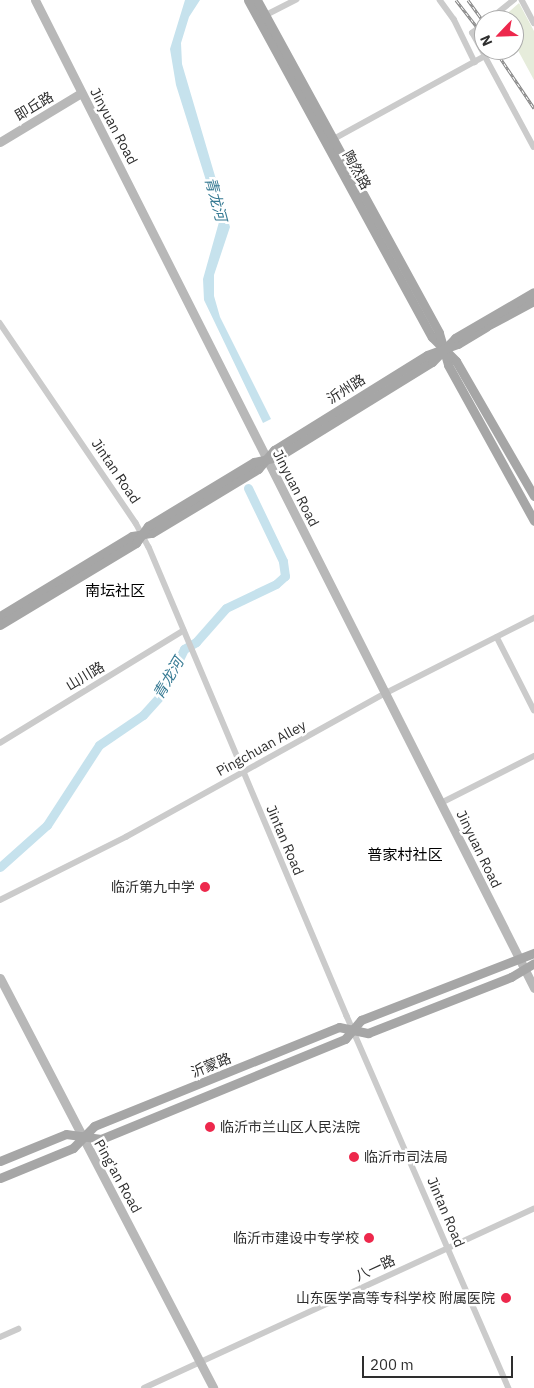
<!DOCTYPE html>
<meta charset="utf-8">
<style>
body{margin:0}
#map{position:relative;width:534px;height:1388px;overflow:hidden;background:#fff;font-family:"IBM Plex Sans","Noto Sans SC",sans-serif}
div>[style]{position:absolute}
.green>*{inset:0;background:#e6ecdb}
.water>*{inset:0;background:#c6e2ed}
.river>*{height:9px;margin:-4.5px;padding:0 4.5px;transform-origin:4.5px;border-radius:4.5px;background:#c6e2ed}
.street>*{height:5.5px;margin:-2.75px;padding:0 2.75px;transform-origin:2.75px;border-radius:2.75px;background:#cbcbcb}
.secondary>*{height:9px;margin:-4.5px;padding:0 4.5px;transform-origin:4.5px;border-radius:4.5px;background:#b8b8b8}
.primary>*{height:9px;margin:-4.5px;padding:0 4.5px;transform-origin:4.5px;border-radius:4.5px;background:#a6a6a6}
.rail>*{height:3px;margin-top:-1.5px;transform-origin:0;background:repeating-linear-gradient(90deg,#fff 0 4px,#838383 0 8px);box-sizing:border-box;border-block:1px solid #838383}
.dots>*{width:14px;height:14px;translate:-50% -50%;box-sizing:border-box;border:2px solid #fff;border-radius:50%}
span{translate:-50% -50%;white-space:nowrap;text-align:center;line-height:1.15;-webkit-text-stroke:5px #fff;paint-order:stroke}
.street-label{font-size:14px;color:#2e2e2e}
.poi-label{font-size:14px;color:#2e2e2e}
.right{translate:-100% -50%;text-align:right}
.left{translate:0 -50%;text-align:left}
.water-label{font-size:15px;color:#387b94;font-style:italic}
.neighbourhood-label{font-size:15px;color:#000}
.north{position:absolute;left:474px;top:10px;width:50px;height:50px;box-sizing:border-box;background:#fff;border:1px solid #ababab;border-radius:50%;rotate:246deg;font-size:14px;font-weight:700;line-height:20px;text-align:center;color:#2e2e2e}
.north::after{content:'';display:block;margin:auto;width:18px;height:22px;background:#ed284c;clip-path:polygon(50% 0,100% 100%,50% 72%,0 100%)}
.scale{position:absolute;left:362px;top:1356px;width:151px;height:22px;box-sizing:border-box;border:2px solid #2e2e2e;border-top:0;padding-left:6px;font-size:15px;line-height:18px;white-space:nowrap;color:#2e2e2e;-webkit-text-stroke:4px #fff;paint-order:stroke}
</style>
<div id="map">
<div class="green">
<div style="clip-path:polygon(519px 3px,534px 31px,534px 80px,514px 43px,514px 20px,501px 19px)"></div>
</div>
<div class="water">
<div style="clip-path:polygon(185px 0,200px 0,189px 17px,181px 43px,182px 64px,230px 227px,214px 275px,214px 296px,220px 317px,271px 419px,263px 423px,204px 300px,203px 279px,219px 222px,176px 85px,170px 49px)"></div>
</div>
<div class="river">
<div style="left:0;top:867px;width:63px;rotate:-41.8deg"></div>
<div style="left:47px;top:825px;width:95px;rotate:-57deg"></div>
<div style="left:99px;top:745px;width:53px;rotate:-34.3deg"></div>
<div style="left:143px;top:715px;width:30px;rotate:-48deg"></div>
<div style="left:163px;top:693px;width:49px;rotate:-64.5deg"></div>
<div style="left:184px;top:649px;width:14px;rotate:-30deg"></div>
<div style="left:196px;top:642px;width:45px;rotate:-48.6deg"></div>
<div style="left:226px;top:608px;width:55px;rotate:-25.6deg"></div>
<div style="left:276px;top:584px;width:12px;rotate:-42deg"></div>
<div style="left:285px;top:576px;width:15px;rotate:-98deg"></div>
<div style="left:283px;top:561px;width:81px;rotate:-115.6deg"></div>
</div>
<div class="street">
<div style="left:440px;top:0;width:24px;rotate:54deg"></div>
<div style="left:454px;top:19px;width:48px;rotate:64deg"></div>
<div style="left:522px;top:0;width:26px;rotate:62deg"></div>
<div style="left:266px;top:15px;width:34px;rotate:-27deg"></div>
<div style="left:489px;top:20px;width:32px;rotate:-39deg"></div>
<div style="left:485px;top:56px;width:103px;rotate:61.7deg"></div>
<div style="left:334px;top:139px;width:172px;rotate:-28.8deg"></div>
<div style="left:485px;top:56px;width:26px;rotate:-119deg"></div>
<div style="left:472px;top:33px;width:15px;rotate:-37deg"></div>
<div style="left:0;top:323px;width:242px;rotate:55.8deg"></div>
<div style="left:136px;top:523px;width:27px;rotate:62deg"></div>
<div style="left:149px;top:547px;width:509px;rotate:67.11deg"></div>
<div style="left:347px;top:1016px;width:406px;rotate:66.5deg"></div>
<div style="left:497px;top:637px;width:82px;rotate:63.1deg"></div>
<div style="left:0;top:743px;width:215px;rotate:-31.5deg"></div>
<div style="left:441px;top:803px;width:104px;rotate:-26.8deg"></div>
<div style="left:0;top:900px;width:141px;rotate:-26.6deg"></div>
<div style="left:126px;top:837px;width:297px;rotate:-29deg"></div>
<div style="left:386px;top:693px;width:166px;rotate:-26.9deg"></div>
<div style="left:0;top:1337px;width:20px;rotate:-24deg"></div>
<div style="left:144px;top:1388px;width:429px;rotate:-24.7deg"></div>
</div>
<div class="secondary">
<div style="left:35px;top:0;width:1107px;rotate:63.2deg"></div>
<div style="left:0;top:142px;width:95px;rotate:-31.2deg"></div>
<div style="left:0;top:978px;width:462px;rotate:62.5deg"></div>
</div>
<div class="primary">
<div style="left:248px;top:0;width:384px;rotate:61.4deg"></div>
<div style="left:432px;top:337px;width:34px;rotate:45deg"></div>
<div style="left:456px;top:361px;width:156px;rotate:60deg"></div>
<div style="left:257px;top:0;width:379px;rotate:61.3deg"></div>
<div style="left:439px;top:333px;width:33px;rotate:74deg"></div>
<div style="left:448px;top:365px;width:178px;rotate:61.1deg"></div>
<div style="left:487px;top:326px;width:53px;rotate:-28deg"></div>
<div style="left:0;top:616px;width:154px;rotate:-31.2deg"></div>
<div style="left:132px;top:536px;width:20px;rotate:-9deg"></div>
<div style="left:152px;top:533px;width:124px;rotate:-31.1deg"></div>
<div style="left:258px;top:469px;width:25px;rotate:-50deg"></div>
<div style="left:274px;top:450px;width:180px;rotate:-31.8deg"></div>
<div style="left:427px;top:355px;width:33px;rotate:-20deg"></div>
<div style="left:458px;top:344px;width:33px;rotate:-31deg"></div>
<div style="left:0;top:625px;width:159px;rotate:-31.1deg"></div>
<div style="left:136px;top:543px;width:21px;rotate:-55deg"></div>
<div style="left:148px;top:526px;width:124px;rotate:-31.1deg"></div>
<div style="left:254px;top:462px;width:25px;rotate:-12deg"></div>
<div style="left:278px;top:457px;width:181px;rotate:-31.7deg"></div>
<div style="left:432px;top:362px;width:33px;rotate:-46deg"></div>
<div style="left:455px;top:338px;width:91px;rotate:-30.2deg"></div>
<div style="left:0;top:1161px;width:71px;rotate:-22.2deg"></div>
<div style="left:66px;top:1134px;width:35px;rotate:8deg"></div>
<div style="left:101px;top:1139px;width:264px;rotate:-22.3deg"></div>
<div style="left:345px;top:1039px;width:25px;rotate:-50deg"></div>
<div style="left:361px;top:1020px;width:186px;rotate:-21.2deg"></div>
<div style="left:0;top:1178px;width:79px;rotate:-22.3deg"></div>
<div style="left:73px;top:1148px;width:30px;rotate:-46deg"></div>
<div style="left:94px;top:1126px;width:264px;rotate:-22deg"></div>
<div style="left:339px;top:1027px;width:30px;rotate:12deg"></div>
<div style="left:368px;top:1033px;width:154px;rotate:-21.4deg"></div>
<div style="left:511px;top:977px;width:27px;rotate:-31deg"></div>
</div>
<div class="rail">
<div style="left:456px;top:0;width:46px;rotate:52.1deg"></div>
<div style="left:468px;top:0;width:27px;rotate:54deg"></div>
<div style="left:495px;top:50px;width:70px;rotate:56.1deg"></div>
</div>
<div class="dots">
<div style="left:205px;top:887px;background:#ed284c"></div>
<div style="left:210px;top:1127px;background:#ed284c"></div>
<div style="left:354px;top:1157px;background:#ed284c"></div>
<div style="left:369px;top:1238px;background:#ed284c"></div>
<div style="left:506px;top:1298px;background:#ed284c"></div>
</div>
<div class="street-label">
<span style="left:34px;top:106px;rotate:-31deg">即丘路</span>
<span style="left:114px;top:126px;rotate:62deg">Jinyuan Road</span>
<span style="left:357px;top:170px;rotate:61deg">陶然路</span>
<span style="left:346px;top:389px;rotate:-32deg">沂州路</span>
<span style="left:116px;top:471px;rotate:56deg">Jintan Road</span>
<span style="left:296px;top:488px;rotate:63deg">Jinyuan Road</span>
<span style="left:85px;top:676px;rotate:-31deg">山川路</span>
<span style="left:261px;top:748px;rotate:-29deg">Pingchuan Alley</span>
<span style="left:285px;top:840px;rotate:67deg">Jintan Road</span>
<span style="left:479px;top:849px;rotate:64deg">Jinyuan Road</span>
<span style="left:211px;top:1065px;rotate:-22deg">沂蒙路</span>
<span style="left:118px;top:1176px;rotate:61deg">Ping'an Road</span>
<span style="left:446px;top:1212px;rotate:67deg">Jintan Road</span>
<span style="left:375px;top:1268px;rotate:-25deg">八一路</span>
</div>
<div class="poi-label">
<span class="right" style="left:195px;top:887px">临沂第九中学</span>
<span class="left" style="left:220px;top:1127px">临沂市兰山区人民法院</span>
<span class="left" style="left:364px;top:1157px">临沂市司法局</span>
<span class="right" style="left:359px;top:1238px">临沂市建设中专学校</span>
<span class="right" style="left:495px;top:1298px">山东医学高等专科学校 附属医院</span>
</div>
<div class="water-label">
<span style="left:216px;top:199px;rotate:75deg">青龙河</span>
<span style="left:168px;top:678px;rotate:-60deg">青龙河</span>
</div>
<div class="neighbourhood-label">
<span style="left:115px;top:591px">南坛社区</span>
<span style="left:405px;top:855px">普家村社区</span>
</div>
<div class="north">N</div>
<div class="scale">200 m</div>
</div>
